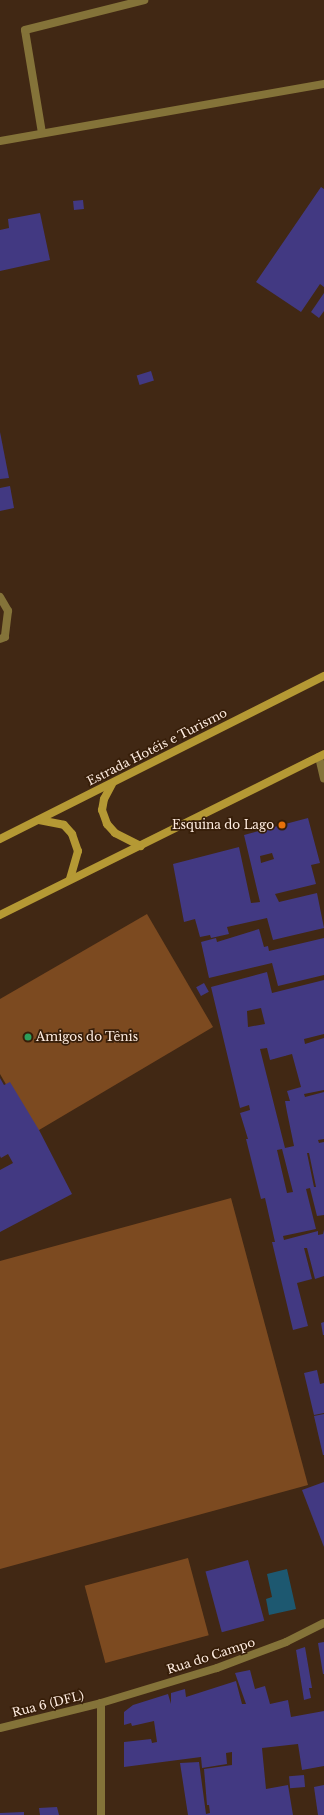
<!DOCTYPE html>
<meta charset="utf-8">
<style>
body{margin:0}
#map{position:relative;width:324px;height:1815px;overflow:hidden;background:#412814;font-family:"Libre Baskerville",serif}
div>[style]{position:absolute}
.green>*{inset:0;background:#7c4a20;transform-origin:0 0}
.water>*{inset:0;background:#1d5870}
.building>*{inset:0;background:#423982;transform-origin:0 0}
.service>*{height:8px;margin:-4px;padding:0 4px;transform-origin:4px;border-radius:4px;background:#847339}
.minor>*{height:8px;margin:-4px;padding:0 4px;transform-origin:4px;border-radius:4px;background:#847339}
.tertiary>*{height:8px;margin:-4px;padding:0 4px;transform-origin:4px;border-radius:4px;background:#847339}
.secondary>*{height:8px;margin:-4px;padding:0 4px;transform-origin:4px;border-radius:4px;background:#b59934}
.dots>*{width:11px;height:11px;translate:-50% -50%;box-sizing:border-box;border:2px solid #371e09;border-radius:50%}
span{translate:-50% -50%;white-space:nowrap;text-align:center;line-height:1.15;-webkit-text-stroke:3.5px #371e09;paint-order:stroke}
.street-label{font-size:12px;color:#ffede1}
.poi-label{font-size:12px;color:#ffede1}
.right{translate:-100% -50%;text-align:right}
.left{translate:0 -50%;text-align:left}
</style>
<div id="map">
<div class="green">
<div style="clip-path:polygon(147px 914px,213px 1027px,34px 1133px,0 1074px,0 999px)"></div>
<div style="clip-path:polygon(231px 1198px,308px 1485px,0 1569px,0 1261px)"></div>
<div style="left:188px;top:1558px;width:80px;height:107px;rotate:75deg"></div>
</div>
<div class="water">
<div style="clip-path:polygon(287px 1569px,296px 1609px,269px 1615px,266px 1599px,272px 1597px,267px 1574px)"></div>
</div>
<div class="building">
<div style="clip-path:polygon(321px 187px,324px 189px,324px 287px,320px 284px,301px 312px,256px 282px)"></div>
<div style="left:83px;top:200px;width:9px;height:10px;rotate:84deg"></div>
<div style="clip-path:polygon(40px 213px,50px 260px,0 271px,0 230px,9px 228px,8px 219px)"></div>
<div style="clip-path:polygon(324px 293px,324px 311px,319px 318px,311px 312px)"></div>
<div style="left:151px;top:371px;width:10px;height:15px;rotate:73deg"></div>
<div style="clip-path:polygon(0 432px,9px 478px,0 479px)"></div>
<div style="clip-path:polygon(10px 486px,14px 508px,0 511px,0 488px)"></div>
<div style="clip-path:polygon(evenodd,308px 818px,320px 863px,311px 865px,316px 884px,275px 894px,279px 902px,317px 893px,324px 928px,273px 940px,267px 918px,227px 927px,229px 934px,211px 938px,210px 935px,200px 937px,195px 919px,184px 922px,173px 864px,239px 847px,251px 903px,260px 902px,244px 835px,308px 818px,272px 853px,274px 859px,261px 863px,260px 856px,272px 853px)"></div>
<div style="clip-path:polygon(259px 929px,264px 947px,268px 946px,269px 951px,324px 938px,324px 975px,278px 986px,272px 963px,209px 978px,201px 942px,216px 938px,217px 942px)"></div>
<div style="clip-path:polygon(evenodd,267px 972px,272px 993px,324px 980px,324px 1034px,304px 1039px,305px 1044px,324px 1038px,324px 1090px,304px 1094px,305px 1097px,324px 1092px,324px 1139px,318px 1140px,319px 1143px,324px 1142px,324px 1215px,317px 1216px,310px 1188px,306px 1189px,316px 1229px,283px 1236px,284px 1240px,318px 1231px,318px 1235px,323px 1234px,324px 1230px,324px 1276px,315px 1279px,307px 1248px,304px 1248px,312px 1279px,297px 1283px,308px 1326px,293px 1330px,272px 1242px,275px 1242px,265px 1198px,261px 1199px,246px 1139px,248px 1139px,240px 1113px,250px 1110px,249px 1105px,240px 1108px,211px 987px,267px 972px,261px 1008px,265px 1024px,248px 1027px,247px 1011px,261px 1008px,267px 972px,267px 1048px,270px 1060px,292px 1054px,301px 1087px,287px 1091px,290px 1101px,285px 1101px,287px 1112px,294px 1146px,285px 1148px,260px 1049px,267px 1048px,267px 972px,282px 1149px,293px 1192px,287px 1193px,277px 1150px,282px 1149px,267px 972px,307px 1153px,309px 1153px,316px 1187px,314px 1187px,307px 1153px)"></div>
<div style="left:204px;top:983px;width:10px;height:9px;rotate:61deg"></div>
<div style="clip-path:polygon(0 1078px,4px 1085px,10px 1082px,39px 1130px,72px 1194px,0 1232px,0 1170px,13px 1163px,8px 1154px,1px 1158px,0 1156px)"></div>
<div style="clip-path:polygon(324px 1322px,324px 1335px,323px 1335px,321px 1323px)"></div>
<div style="clip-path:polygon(317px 1370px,320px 1384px,324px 1383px,324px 1413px,314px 1415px,304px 1373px)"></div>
<div style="clip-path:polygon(324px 1414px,324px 1455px,323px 1455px,314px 1416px)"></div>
<div style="clip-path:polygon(324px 1482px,324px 1547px,302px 1490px)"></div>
<div style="left:248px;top:1560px;width:63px;height:44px;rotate:75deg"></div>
<div style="clip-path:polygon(324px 1642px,324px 1674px,323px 1674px,318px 1643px)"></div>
<div style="clip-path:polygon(305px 1647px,312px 1688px,309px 1688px,311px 1698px,304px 1700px,296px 1650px)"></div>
<div style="clip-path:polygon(250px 1670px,255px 1689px,265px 1686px,270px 1704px,288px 1700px,291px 1717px,324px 1711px,324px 1766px,302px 1770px,298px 1744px,262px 1748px,266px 1789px,288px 1785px,293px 1815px,188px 1815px,180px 1763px,199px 1762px,206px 1814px,210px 1813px,209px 1805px,207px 1805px,204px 1769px,232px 1765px,232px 1752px,226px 1753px,227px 1764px,202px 1768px,201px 1757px,124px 1767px,124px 1742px,151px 1739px,152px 1743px,157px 1742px,154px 1721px,132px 1726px,131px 1723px,124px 1725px,124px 1712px,133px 1705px,168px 1694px,171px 1704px,171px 1693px,185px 1689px,186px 1697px,236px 1681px,242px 1704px,246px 1704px,235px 1673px)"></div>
<div style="left:304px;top:1775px;width:12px;height:15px;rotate:85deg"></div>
<div style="clip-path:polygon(324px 1785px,324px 1815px,318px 1815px,314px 1787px)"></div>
<div style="clip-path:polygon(57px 1807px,59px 1815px,40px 1815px,39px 1808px)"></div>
<div style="clip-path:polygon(24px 1812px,24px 1815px,0 1815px,0 1813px)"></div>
</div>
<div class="service">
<div style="left:42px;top:133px;width:104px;rotate:-99.4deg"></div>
<div style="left:25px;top:30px;width:123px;rotate:-14.1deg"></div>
<div style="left:0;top:597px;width:16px;rotate:60deg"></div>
<div style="left:8px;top:611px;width:26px;rotate:97deg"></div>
<div style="left:5px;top:637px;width:5px;rotate:158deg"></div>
</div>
<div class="minor">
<div style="left:319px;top:757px;width:22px;rotate:77deg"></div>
<div style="left:101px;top:1703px;width:112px;rotate:90deg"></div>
<div style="left:0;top:1728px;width:104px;rotate:-13.9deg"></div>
<div style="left:101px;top:1703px;width:121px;rotate:-16.8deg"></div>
<div style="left:217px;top:1668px;width:74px;rotate:-20.6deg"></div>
<div style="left:286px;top:1642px;width:42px;rotate:-26.6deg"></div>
</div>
<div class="tertiary">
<div style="left:0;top:141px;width:329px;rotate:-10deg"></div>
</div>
<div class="secondary">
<div style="left:112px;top:784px;width:17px;rotate:118deg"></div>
<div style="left:104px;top:799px;width:11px;rotate:100deg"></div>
<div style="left:102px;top:810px;width:15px;rotate:70deg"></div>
<div style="left:107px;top:824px;width:12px;rotate:48deg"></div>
<div style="left:115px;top:833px;width:29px;rotate:27deg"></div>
<div style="left:39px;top:820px;width:25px;rotate:11deg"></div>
<div style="left:64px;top:825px;width:12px;rotate:48deg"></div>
<div style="left:72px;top:834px;width:18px;rotate:71deg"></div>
<div style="left:78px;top:851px;width:29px;rotate:106deg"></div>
<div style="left:0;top:839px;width:363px;rotate:-26.7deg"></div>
<div style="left:0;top:915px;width:362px;rotate:-26.4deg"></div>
</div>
<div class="dots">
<div style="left:282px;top:825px;background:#e8710a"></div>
<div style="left:28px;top:1037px;background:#2e9e5b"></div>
</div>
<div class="street-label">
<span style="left:157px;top:747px;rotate:-27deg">Estrada Hotéis e Turismo</span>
<span style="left:211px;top:1656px;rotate:-18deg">Rua do Campo</span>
<span style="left:48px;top:1704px;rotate:-14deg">Rua 6 (DFL)</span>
</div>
<div class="poi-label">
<span class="right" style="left:274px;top:825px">Esquina do Lago</span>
<span class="left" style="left:36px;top:1037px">Amigos do Tênis</span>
</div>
</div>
